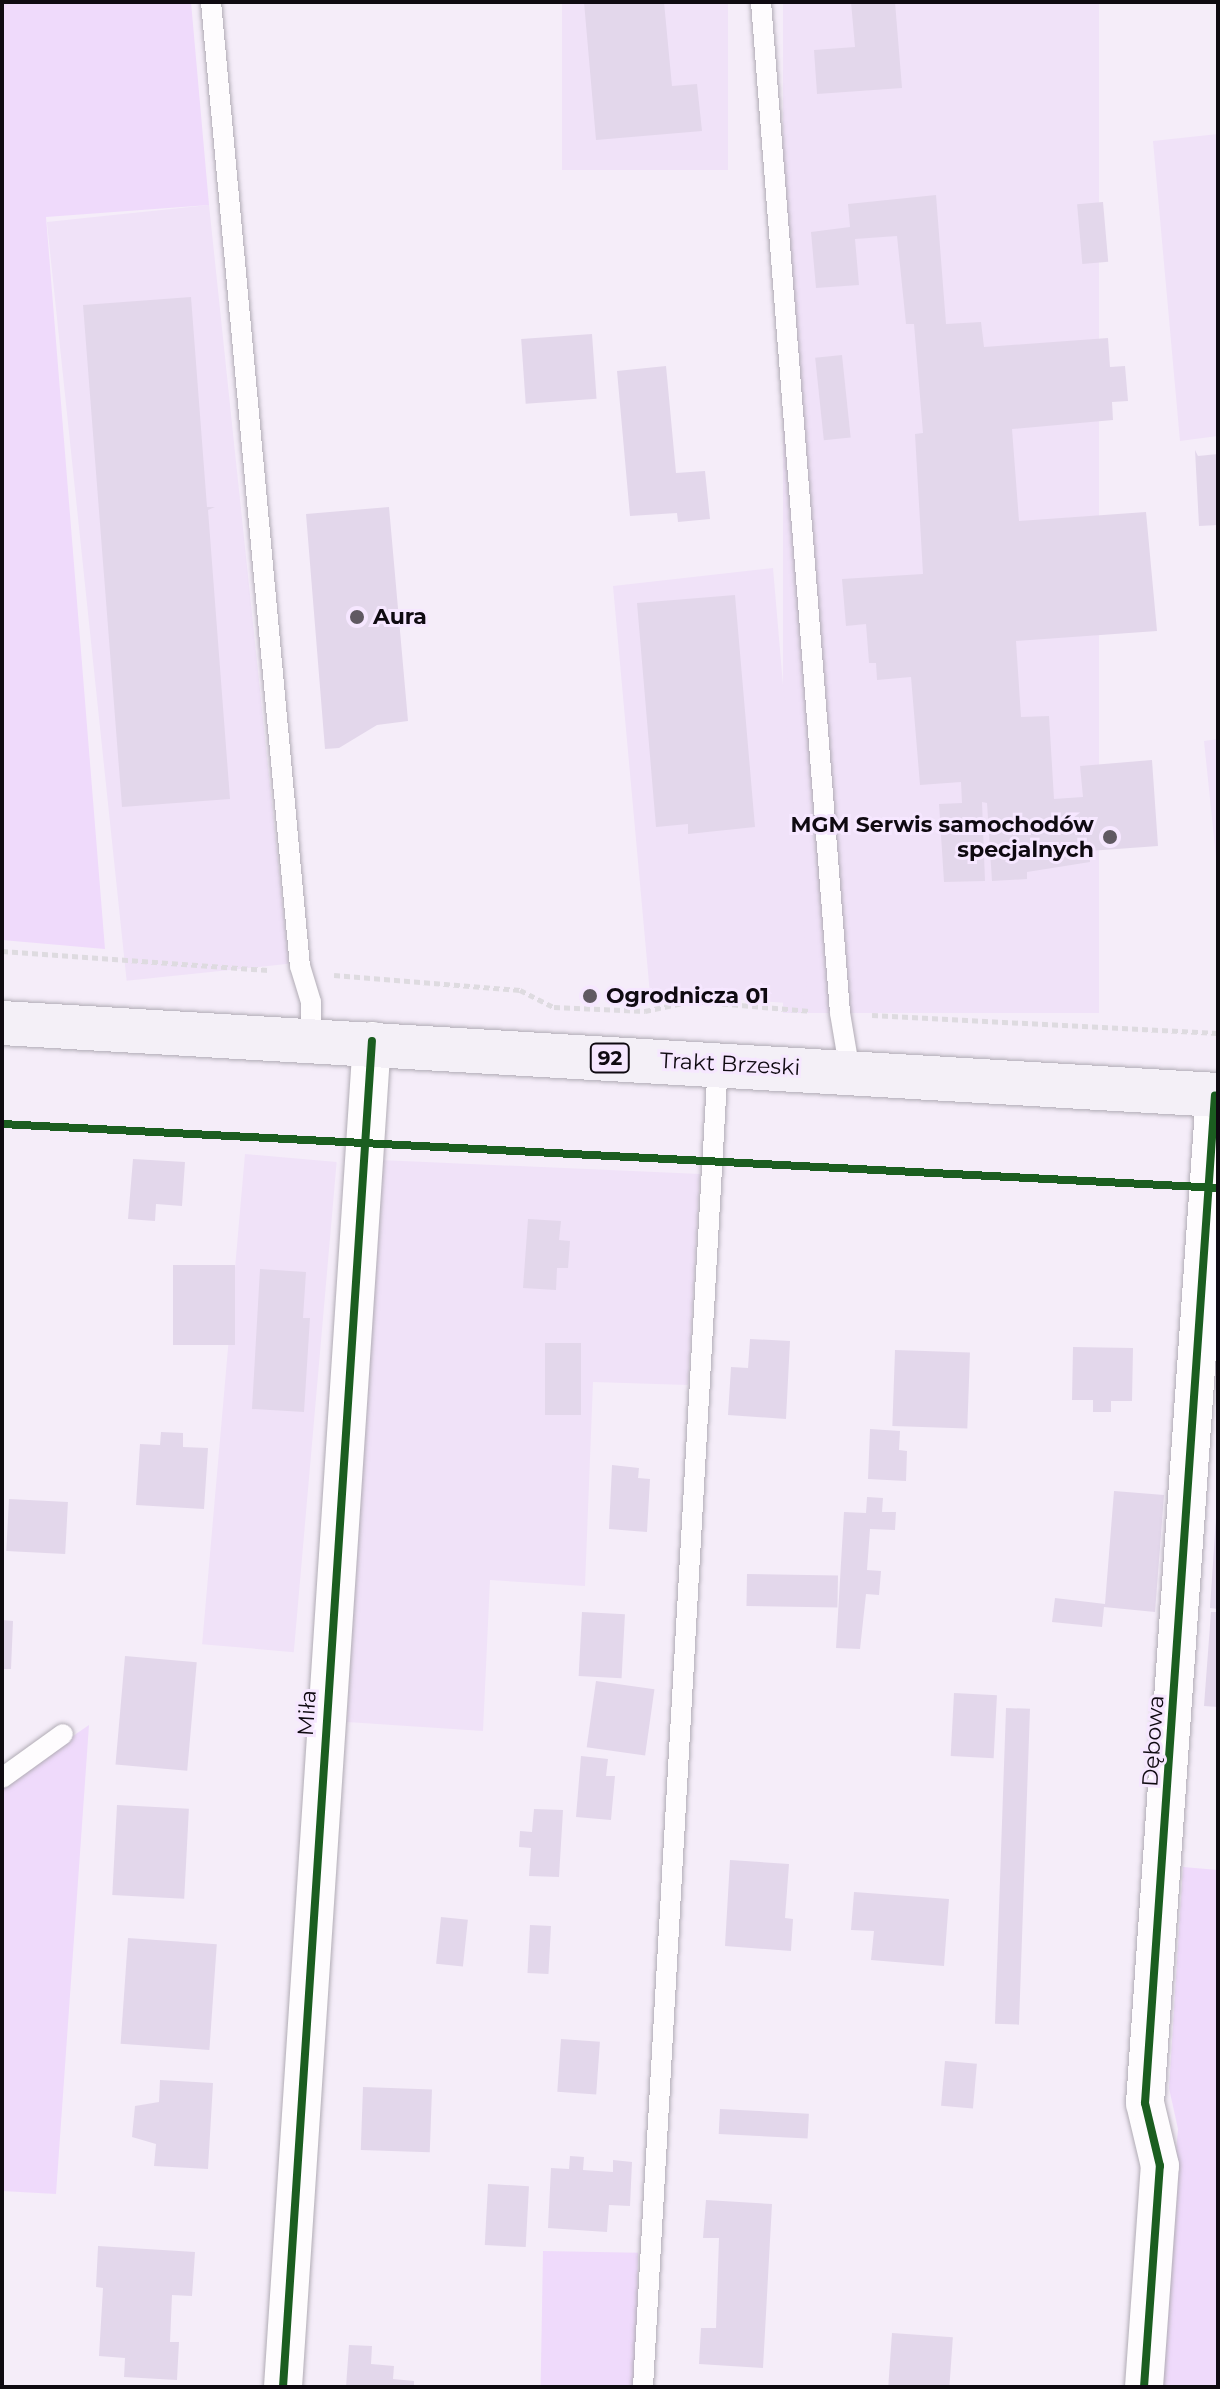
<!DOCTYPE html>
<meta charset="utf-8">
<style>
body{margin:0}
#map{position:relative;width:1220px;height:2389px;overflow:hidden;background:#f5edf9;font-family:Montserrat,sans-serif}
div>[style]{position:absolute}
.built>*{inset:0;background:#f0e2f8;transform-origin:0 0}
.green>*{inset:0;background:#efdafb;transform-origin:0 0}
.building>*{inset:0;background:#e3d7eb;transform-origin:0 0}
.path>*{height:5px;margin-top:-2.5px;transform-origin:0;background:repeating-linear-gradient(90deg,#dedbe0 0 6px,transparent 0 10px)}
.roads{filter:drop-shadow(0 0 2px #b1acb5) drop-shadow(0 0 2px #b1acb5)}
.lane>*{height:20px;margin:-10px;padding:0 10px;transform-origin:10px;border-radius:10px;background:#fefcfe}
.street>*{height:38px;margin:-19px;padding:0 19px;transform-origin:19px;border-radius:19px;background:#fefcfe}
.primary>*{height:44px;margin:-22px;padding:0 22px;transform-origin:22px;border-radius:22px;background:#f4f0f7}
.cycleway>*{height:8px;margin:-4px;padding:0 4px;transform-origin:4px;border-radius:4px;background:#1b5e20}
.dots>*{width:22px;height:22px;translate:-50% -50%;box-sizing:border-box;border:4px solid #f6e7ff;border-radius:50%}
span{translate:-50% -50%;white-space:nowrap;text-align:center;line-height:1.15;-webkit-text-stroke:6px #f6e7ff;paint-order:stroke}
.shield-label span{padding:2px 6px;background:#f6e7ff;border:2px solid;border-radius:6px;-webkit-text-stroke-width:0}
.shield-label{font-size:20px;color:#0f0a11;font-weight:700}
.poi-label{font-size:22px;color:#0f0a11;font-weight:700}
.left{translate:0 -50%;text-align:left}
.right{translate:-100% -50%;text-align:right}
.street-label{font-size:22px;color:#0f0a11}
.frame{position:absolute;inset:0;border:4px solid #0f0a11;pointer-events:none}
</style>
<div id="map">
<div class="built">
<div style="left:562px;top:2px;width:166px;height:168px"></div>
<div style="left:783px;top:2px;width:316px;height:1011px"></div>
<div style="clip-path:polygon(1218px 134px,1218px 436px,1180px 441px,1153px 141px)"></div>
<div style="left:209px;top:205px;width:763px;height:163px;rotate:84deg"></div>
<div style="clip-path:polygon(773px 568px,808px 978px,802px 1004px,650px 994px,613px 586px)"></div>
<div style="clip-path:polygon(1218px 739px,1218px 876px,1204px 741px)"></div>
<div style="left:245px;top:1154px;width:92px;height:492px;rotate:5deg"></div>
<div style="clip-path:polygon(380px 1160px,700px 1174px,688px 1385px,593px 1382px,585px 1586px,490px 1580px,483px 1731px,347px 1722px)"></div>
</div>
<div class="green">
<div style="clip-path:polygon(2px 2px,191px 2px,209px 205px,46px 217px,105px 949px,2px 940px)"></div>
<div style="clip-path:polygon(89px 1725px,56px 2194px,2px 2191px,2px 1785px)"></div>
<div style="clip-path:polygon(1183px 1867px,1218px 1870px,1218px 2387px,1155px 2387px,1178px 2129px,1169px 2088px)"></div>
<div style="left:543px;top:2251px;width:95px;height:136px;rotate:1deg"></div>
</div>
<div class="building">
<div style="clip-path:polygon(584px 2px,664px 2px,672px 86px,697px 84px,702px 131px,596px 140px)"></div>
<div style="clip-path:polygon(851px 2px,895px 2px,902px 88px,817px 94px,814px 50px,855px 47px)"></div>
<div style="clip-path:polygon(936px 195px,946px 324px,981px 322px,984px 347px,1108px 338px,1110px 367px,1125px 366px,1128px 401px,1112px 402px,1113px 420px,1012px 429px,1019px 521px,1146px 512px,1157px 631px,1016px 641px,1021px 717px,1049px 716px,1054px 799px,1083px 797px,1080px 766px,1152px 760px,1158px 846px,1089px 851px,1090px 862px,1027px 872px,1027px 879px,992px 881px,987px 803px,982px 802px,985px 881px,944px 882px,939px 804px,962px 803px,961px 782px,920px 785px,911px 677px,877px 680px,876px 663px,869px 663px,866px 624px,846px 626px,842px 579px,923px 574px,915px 434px,923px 433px,914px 324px,906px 324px,897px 236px,855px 239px,859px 285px,816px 288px,811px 232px,850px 227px,848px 204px)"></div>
<div style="left:1103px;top:202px;width:60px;height:26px;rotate:85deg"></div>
<div style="clip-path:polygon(191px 297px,207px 507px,215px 507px,208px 510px,230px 799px,122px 807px,83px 305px)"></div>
<div style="left:592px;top:334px;width:65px;height:71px;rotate:86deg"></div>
<div style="left:842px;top:355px;width:83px;height:27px;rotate:84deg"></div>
<div style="clip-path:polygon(666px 366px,676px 473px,705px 471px,710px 519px,678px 522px,677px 513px,630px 516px,617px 371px)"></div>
<div style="clip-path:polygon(1195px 450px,1198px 456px,1218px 454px,1218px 525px,1199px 526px)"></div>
<div style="clip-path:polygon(389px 507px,408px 721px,377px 725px,339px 748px,325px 749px,306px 514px)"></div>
<div style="clip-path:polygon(735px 595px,755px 827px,688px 834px,688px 824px,656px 827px,637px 603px)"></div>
<div style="clip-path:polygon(133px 1159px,185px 1162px,182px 1206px,156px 1204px,155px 1221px,128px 1219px)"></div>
<div style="clip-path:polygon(528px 1219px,561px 1221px,559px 1240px,570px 1241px,568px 1268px,557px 1268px,556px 1290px,523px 1288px)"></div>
<div style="left:173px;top:1265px;width:62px;height:80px"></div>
<div style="clip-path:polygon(260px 1269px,306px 1272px,303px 1318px,310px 1318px,304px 1412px,252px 1409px)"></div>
<div style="clip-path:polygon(750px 1339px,790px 1341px,786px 1419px,728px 1415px,731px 1367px,748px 1368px)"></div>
<div style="left:545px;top:1343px;width:36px;height:72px"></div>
<div style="clip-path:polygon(1073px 1347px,1133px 1348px,1132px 1401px,1111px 1401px,1111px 1412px,1093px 1412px,1093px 1400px,1072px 1400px)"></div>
<div style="left:895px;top:1350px;width:75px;height:76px;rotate:2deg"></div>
<div style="clip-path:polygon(870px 1429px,900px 1431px,899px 1450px,907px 1451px,906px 1481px,868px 1479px)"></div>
<div style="clip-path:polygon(161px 1432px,183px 1433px,183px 1447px,208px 1448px,204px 1509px,136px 1505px,140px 1444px,160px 1445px)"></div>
<div style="clip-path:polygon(612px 1465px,639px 1468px,638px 1478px,650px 1479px,647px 1532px,609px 1529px)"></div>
<div style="clip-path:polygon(1114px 1491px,1164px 1495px,1155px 1612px,1104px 1607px,1102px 1627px,1052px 1622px,1055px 1598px,1105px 1604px)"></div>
<div style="clip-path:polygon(867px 1497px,883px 1498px,882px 1512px,896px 1512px,895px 1530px,870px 1529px,867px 1570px,881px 1571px,879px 1595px,866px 1594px,860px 1649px,836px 1648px,844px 1512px,866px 1513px)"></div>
<div style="left:9px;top:1499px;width:59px;height:52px;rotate:3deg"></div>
<div style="clip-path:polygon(1216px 1518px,1218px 1518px,1218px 1609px,1210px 1608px)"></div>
<div style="left:747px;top:1574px;width:91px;height:32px;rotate:1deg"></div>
<div style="left:582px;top:1612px;width:43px;height:64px;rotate:3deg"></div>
<div style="clip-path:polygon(1211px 1612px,1218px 1612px,1218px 1707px,1204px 1706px)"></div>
<div style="clip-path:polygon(2px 1620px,13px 1621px,11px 1669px,2px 1669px)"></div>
<div style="left:125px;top:1656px;width:72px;height:109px;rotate:5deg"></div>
<div style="left:596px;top:1681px;width:59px;height:67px;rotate:8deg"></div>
<div style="left:954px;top:1693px;width:43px;height:63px;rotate:3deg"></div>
<div style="left:1006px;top:1708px;width:24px;height:316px;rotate:2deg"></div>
<div style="clip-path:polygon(581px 1756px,608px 1759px,606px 1776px,615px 1776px,611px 1820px,576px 1817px)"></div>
<div style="left:117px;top:1805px;width:72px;height:90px;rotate:3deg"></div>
<div style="clip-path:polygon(534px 1809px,563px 1810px,559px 1877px,529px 1876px,531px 1848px,519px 1847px,520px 1831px,532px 1832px)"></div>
<div style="clip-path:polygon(730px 1860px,789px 1864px,785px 1918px,793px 1919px,791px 1951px,725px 1946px)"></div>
<div style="clip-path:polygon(854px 1892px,949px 1899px,944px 1966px,871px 1960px,874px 1931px,851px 1930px)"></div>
<div style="left:441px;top:1917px;width:27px;height:47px;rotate:6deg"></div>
<div style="left:530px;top:1925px;width:21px;height:48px;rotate:3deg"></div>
<div style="left:128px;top:1938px;width:89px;height:106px;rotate:4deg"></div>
<div style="left:561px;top:2039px;width:39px;height:53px;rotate:4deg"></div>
<div style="left:945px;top:2061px;width:32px;height:45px;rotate:5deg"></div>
<div style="clip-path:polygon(160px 2080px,213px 2083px,208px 2169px,154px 2166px,156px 2144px,132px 2137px,135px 2106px,159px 2102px)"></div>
<div style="left:363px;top:2087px;width:69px;height:63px;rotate:2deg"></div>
<div style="left:720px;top:2109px;width:89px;height:25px;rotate:3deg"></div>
<div style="clip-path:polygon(570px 2156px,584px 2157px,583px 2170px,613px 2172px,613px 2160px,632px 2162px,630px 2206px,609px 2205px,607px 2232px,548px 2228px,551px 2168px,569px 2169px)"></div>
<div style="left:488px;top:2184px;width:41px;height:61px;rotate:3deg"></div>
<div style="clip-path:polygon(706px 2200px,772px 2204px,763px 2368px,699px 2364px,701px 2328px,716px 2328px,719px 2238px,703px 2238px)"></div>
<div style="clip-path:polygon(98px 2246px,195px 2252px,192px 2296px,172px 2295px,170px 2342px,179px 2342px,177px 2380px,124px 2377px,125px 2358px,99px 2356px,103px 2288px,96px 2287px)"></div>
<div style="left:892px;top:2333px;width:61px;height:53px;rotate:4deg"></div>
<div style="clip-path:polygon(349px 2345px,372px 2346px,371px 2364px,394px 2366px,393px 2379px,414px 2381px,414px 2387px,346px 2387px)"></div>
</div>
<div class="path">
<div style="left:2px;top:951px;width:267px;rotate:4.1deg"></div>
<div style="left:334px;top:975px;width:187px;rotate:4.6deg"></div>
<div style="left:520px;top:990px;width:38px;rotate:27deg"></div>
<div style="left:554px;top:1007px;width:91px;rotate:2.5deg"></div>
<div style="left:645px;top:1011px;width:48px;rotate:-12deg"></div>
<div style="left:692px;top:1001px;width:118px;rotate:4.8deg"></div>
<div style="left:872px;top:1015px;width:346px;rotate:3deg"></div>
</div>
<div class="roads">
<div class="lane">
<div style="left:211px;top:2px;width:968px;rotate:84.73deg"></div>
<div style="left:300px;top:966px;width:38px;rotate:73deg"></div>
<div style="left:311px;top:1002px;width:38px;rotate:90deg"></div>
<div style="left:761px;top:2px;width:1014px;rotate:85.53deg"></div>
<div style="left:840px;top:1013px;width:60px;rotate:80.4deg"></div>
<div style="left:2px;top:1778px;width:75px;rotate:-35.8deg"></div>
<div style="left:643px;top:2387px;width:1326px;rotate:-86.76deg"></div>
</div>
<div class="street">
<div style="left:283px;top:2387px;width:1349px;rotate:-86.22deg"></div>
<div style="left:1144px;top:2387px;width:222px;rotate:-85.9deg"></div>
<div style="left:1160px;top:2166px;width:65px;rotate:-103.4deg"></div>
<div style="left:1145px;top:2103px;width:1010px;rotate:-86.03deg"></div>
</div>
<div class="primary">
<div style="left:2px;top:1023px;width:1218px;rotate:3.39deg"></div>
</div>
</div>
<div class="cycleway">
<div style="left:2px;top:1124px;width:1218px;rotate:3.01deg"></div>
<div style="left:283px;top:2387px;width:1349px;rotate:-86.22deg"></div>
<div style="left:1144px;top:2387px;width:222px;rotate:-85.9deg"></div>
<div style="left:1160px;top:2166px;width:65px;rotate:-103.4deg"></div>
<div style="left:1145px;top:2103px;width:1010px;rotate:-86.03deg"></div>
</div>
<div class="dots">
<div style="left:357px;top:617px;background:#605962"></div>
<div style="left:1110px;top:837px;background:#605962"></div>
<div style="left:590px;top:996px;background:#605962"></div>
</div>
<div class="shield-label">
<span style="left:610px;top:1058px">92</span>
</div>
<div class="poi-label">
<span class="left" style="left:373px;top:617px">Aura</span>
<span class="right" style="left:1094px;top:837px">MGM Serwis samochodów<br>specjalnych</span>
<span class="left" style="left:606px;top:996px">Ogrodnicza 01</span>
</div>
<div class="street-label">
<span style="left:730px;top:1064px;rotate:3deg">Trakt Brzeski</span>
<span style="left:307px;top:1713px;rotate:-86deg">Miła</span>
<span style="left:1153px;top:1741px;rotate:-86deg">Dębowa</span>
</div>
<div class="frame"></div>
</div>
